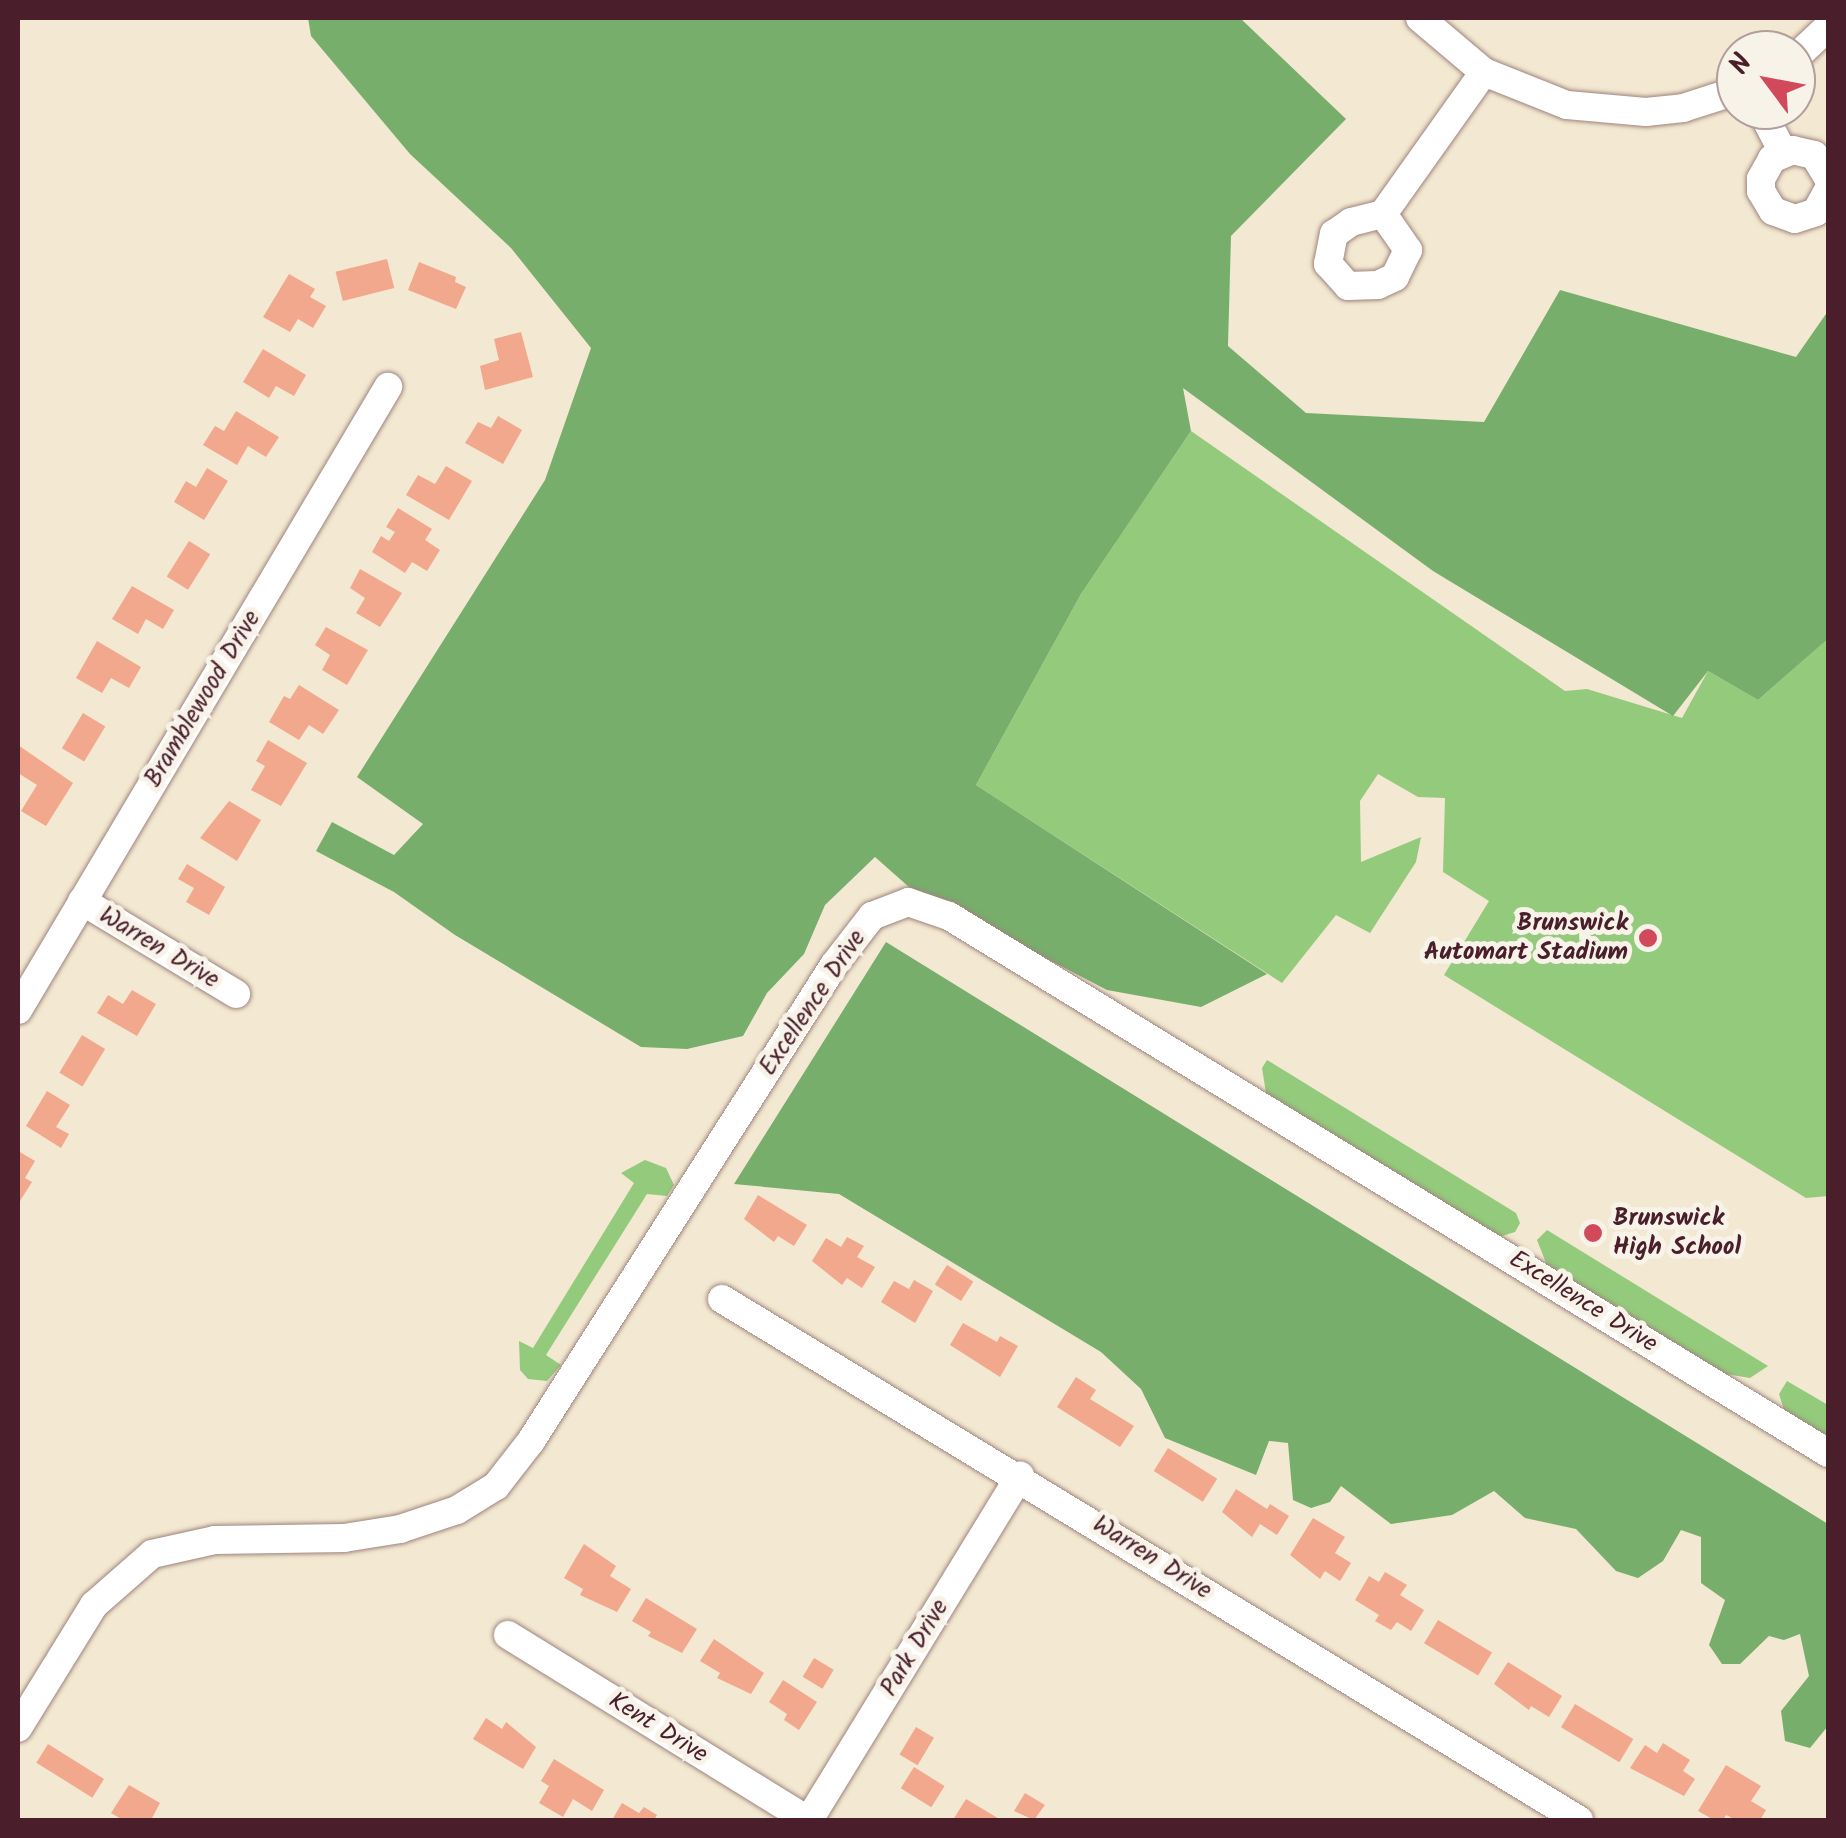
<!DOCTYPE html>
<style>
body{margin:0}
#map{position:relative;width:1846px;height:1838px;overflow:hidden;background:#f3e8d1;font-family:Kalam,sans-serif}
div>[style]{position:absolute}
.green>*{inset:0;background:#94ca7c}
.forest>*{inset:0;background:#77ae6c}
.building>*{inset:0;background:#f2a88c;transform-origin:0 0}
.roads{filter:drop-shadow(0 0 2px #9e847e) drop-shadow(0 0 2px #9e847e)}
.minor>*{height:28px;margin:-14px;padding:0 14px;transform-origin:14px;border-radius:14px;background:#fff}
.dots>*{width:28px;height:28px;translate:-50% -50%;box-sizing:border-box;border:5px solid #f7f3e8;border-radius:50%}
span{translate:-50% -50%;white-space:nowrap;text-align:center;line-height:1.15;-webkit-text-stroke:10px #f7f3e8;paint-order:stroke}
.street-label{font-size:25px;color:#4a1f2b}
.poi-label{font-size:25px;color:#4a1f2b;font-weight:700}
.right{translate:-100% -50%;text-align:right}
.left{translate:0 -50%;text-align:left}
.frame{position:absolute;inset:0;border:20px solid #4a1f2b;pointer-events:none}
.north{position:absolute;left:1716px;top:30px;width:100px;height:100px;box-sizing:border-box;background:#f7f3e8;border:2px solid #b29e9c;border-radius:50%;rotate:302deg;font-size:28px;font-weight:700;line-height:40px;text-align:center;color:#4a1f2b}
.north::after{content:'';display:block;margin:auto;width:35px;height:45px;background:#d1495b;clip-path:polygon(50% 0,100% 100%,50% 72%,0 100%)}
</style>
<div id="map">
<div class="green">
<div style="clip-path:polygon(1191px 431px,1565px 691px,1587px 689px,1682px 718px,1708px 671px,1758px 700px,1828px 639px,1828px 1196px,1806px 1198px,1444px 975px,1489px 901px,1443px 872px,1445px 798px,1418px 797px,1378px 774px,1360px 801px,1361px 862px,1421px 837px,1416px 862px,1370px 933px,1336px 915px,1282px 983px,976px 785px,1081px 594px)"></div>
<div style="clip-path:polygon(1267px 1060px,1516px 1213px,1520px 1223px,1515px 1232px,1499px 1237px,1266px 1093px,1262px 1068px)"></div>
<div style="clip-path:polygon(645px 1160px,666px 1168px,674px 1185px,667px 1196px,647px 1194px,546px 1355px,561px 1365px,547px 1381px,528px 1379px,520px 1370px,519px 1341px,533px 1348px,634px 1183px,621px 1173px)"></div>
<div style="clip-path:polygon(1547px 1230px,1768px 1366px,1750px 1378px,1720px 1373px,1548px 1268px,1537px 1240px)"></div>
<div style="clip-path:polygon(1787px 1381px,1828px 1405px,1828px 1439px,1785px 1413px,1779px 1394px)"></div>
</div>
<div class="forest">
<div style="clip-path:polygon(308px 18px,1240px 18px,1346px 119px,1231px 236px,1228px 346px,1306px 413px,1484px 422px,1560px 290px,1796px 357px,1828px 311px,1828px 639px,1758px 700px,1708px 671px,1673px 716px,1433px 571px,1183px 388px,1191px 431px,1081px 594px,976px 785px,1267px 974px,1201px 1007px,1107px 990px,909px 887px,875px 857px,825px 905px,804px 954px,767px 993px,743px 1036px,687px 1049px,641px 1047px,455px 935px,394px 892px,316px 851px,332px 822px,394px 855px,423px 824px,357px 777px,545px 480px,591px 348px,511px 248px,410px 154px,311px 36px)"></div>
<div style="clip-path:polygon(886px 942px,1828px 1524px,1828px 1726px,1810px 1748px,1785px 1741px,1781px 1711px,1809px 1676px,1800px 1634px,1784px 1640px,1769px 1636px,1740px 1664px,1722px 1664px,1709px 1645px,1725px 1600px,1701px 1583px,1701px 1537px,1681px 1530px,1663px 1561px,1638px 1578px,1616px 1571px,1576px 1529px,1525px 1518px,1494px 1491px,1452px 1515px,1391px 1524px,1341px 1486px,1330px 1502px,1311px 1508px,1293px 1500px,1288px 1443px,1269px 1441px,1256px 1475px,1165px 1438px,1141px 1389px,1101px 1352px,839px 1194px,734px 1184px)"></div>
</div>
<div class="building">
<div style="left:387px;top:259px;width:30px;height:53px;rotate:76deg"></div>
<div style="clip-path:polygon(419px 262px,456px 277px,455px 282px,466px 287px,456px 309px,408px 290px)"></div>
<div style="clip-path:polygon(289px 274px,315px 289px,310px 297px,326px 306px,313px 328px,298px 319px,290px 332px,263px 317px)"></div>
<div style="clip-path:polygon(521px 332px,533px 377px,485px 390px,480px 366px,499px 360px,494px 339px)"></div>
<div style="clip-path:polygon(263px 349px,306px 375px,294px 396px,276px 386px,269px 398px,243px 382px)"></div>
<div style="clip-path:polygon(236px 411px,279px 437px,266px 457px,248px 446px,237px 465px,203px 445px,215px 426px,224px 431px)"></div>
<div style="clip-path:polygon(498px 416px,522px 430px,503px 464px,465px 443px,478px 422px,491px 428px)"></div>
<div style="clip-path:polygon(446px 466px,472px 481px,449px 520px,406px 495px,418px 475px,435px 484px)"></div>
<div style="clip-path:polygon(207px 468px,228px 481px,204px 520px,174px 502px,186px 481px,196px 487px)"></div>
<div style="clip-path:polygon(398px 508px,432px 529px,425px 540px,440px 550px,427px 571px,412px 562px,405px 573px,372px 552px,381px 536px,389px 541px,395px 532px,386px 527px)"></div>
<div style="left:189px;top:541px;width:25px;height:42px;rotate:32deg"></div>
<div style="clip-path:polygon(360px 569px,402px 593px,380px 627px,356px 613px,365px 598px,350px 588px)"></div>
<div style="clip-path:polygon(132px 586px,174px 610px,163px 629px,146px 619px,138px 634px,112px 619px)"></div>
<div style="clip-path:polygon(326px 627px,368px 650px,347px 685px,322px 670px,330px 655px,315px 645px)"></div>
<div style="clip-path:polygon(97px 641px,141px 667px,129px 688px,111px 678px,102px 693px,76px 678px)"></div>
<div style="clip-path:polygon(299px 685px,339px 710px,323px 734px,309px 725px,299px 740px,269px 722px,284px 696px,290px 699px)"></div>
<div style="left:83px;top:713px;width:26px;height:41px;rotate:31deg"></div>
<div style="clip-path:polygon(268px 740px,307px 763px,281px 806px,251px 790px,265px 766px,256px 761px)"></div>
<div style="clip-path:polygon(18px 745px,73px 783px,46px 826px,21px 811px,37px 785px,18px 773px)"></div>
<div style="clip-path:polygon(229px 801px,261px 820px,237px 861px,200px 838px)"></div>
<div style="clip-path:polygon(187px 864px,225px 887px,209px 915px,186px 902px,194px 888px,178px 879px)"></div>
<div style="clip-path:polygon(132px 990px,156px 1004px,137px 1036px,97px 1013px,108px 995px,123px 1004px)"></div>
<div style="left:82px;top:1035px;width:27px;height:44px;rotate:31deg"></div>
<div style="clip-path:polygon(47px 1091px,70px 1105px,56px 1127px,69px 1134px,61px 1148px,26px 1126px)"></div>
<div style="clip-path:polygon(18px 1151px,35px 1161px,25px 1178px,32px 1182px,20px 1201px)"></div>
<div style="clip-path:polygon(758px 1195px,807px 1225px,794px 1246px,778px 1236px,774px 1242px,744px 1219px)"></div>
<div style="clip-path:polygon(847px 1237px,864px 1246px,857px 1257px,875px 1267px,862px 1288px,847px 1278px,842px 1285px,812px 1261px,826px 1238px,841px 1247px)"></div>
<div style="left:947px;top:1265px;width:31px;height:23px;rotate:32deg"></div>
<div style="clip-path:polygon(914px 1280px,933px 1291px,915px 1323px,881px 1302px,894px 1281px,909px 1289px)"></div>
<div style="clip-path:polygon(963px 1323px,997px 1342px,1000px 1336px,1018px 1346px,1000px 1377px,950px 1345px)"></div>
<div style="clip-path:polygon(1076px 1377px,1096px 1390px,1090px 1399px,1134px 1426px,1120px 1447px,1057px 1407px)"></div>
<div style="left:1168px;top:1448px;width:58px;height:27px;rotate:32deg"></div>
<div style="clip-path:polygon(1236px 1489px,1267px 1509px,1270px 1504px,1289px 1516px,1277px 1535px,1260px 1524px,1252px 1537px,1222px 1512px)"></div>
<div style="clip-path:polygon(1313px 1518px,1345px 1537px,1335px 1553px,1351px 1563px,1340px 1581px,1325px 1571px,1320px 1579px,1290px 1555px)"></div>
<div style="clip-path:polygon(584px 1544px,616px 1566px,610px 1576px,631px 1589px,617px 1612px,580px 1595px,583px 1589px,564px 1578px)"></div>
<div style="clip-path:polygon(1385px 1572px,1407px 1585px,1400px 1595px,1424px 1610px,1411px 1631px,1397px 1622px,1391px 1630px,1375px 1621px,1379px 1615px,1355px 1600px,1369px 1576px,1379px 1582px)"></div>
<div style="clip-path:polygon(646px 1598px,697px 1629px,682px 1653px,648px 1636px,651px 1632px,632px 1621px)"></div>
<div style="left:1438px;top:1620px;width:63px;height:27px;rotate:31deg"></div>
<div style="clip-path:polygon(714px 1639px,764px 1673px,751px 1694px,717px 1678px,720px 1673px,700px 1661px)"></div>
<div style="left:814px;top:1658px;width:23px;height:22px;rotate:31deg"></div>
<div style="clip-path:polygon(1508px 1662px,1562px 1696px,1549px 1717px,1531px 1706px,1529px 1710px,1494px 1684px)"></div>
<div style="clip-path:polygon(783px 1680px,817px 1702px,799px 1730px,784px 1720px,787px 1714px,769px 1702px)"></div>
<div style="left:1575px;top:1704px;width:68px;height:27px;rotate:31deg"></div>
<div style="clip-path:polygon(486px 1718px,502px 1729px,506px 1722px,536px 1747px,523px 1769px,473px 1739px)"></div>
<div style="left:916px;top:1727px;width:21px;height:32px;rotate:31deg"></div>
<div style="clip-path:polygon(1663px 1743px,1690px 1760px,1683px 1771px,1695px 1779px,1684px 1796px,1630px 1768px,1645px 1745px,1657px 1753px)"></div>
<div style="left:48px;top:1744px;width:66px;height:22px;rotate:32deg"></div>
<div style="clip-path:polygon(554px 1759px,604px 1790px,592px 1811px,573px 1799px,563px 1817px,539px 1803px,549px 1786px,541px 1781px)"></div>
<div style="clip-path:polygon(1726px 1765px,1761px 1786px,1751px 1801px,1766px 1810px,1760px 1820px,1736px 1820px,1726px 1815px,1723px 1820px,1714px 1820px,1698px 1811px)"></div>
<div style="left:914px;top:1767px;width:36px;height:25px;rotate:32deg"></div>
<div style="clip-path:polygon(129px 1785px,160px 1803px,151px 1820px,123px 1820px,111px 1813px)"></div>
<div style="clip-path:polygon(1025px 1793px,1045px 1805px,1034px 1820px,1014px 1811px)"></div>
<div style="clip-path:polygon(966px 1799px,1001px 1820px,953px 1820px)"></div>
<div style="clip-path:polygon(622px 1803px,639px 1813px,644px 1807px,657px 1815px,654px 1820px,612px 1820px)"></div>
</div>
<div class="roads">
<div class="minor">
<div style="left:1420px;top:18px;width:84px;rotate:40.2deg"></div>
<div style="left:1484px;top:72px;width:89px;rotate:21.7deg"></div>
<div style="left:1567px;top:105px;width:79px;rotate:5.1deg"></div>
<div style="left:1646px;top:112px;width:37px;rotate:-6deg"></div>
<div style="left:1683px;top:108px;width:56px;rotate:-17.8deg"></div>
<div style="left:1796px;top:57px;width:44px;rotate:-43.2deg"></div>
<div style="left:1761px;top:110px;width:47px;rotate:62.4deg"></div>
<div style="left:1828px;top:178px;width:27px;rotate:-121deg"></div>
<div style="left:1814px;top:155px;width:22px;rotate:-167deg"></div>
<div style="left:1793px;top:150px;width:23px;rotate:157deg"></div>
<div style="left:1772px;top:159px;width:23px;rotate:119deg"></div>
<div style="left:1761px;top:179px;width:12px;rotate:90deg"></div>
<div style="left:1761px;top:191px;width:23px;rotate:59deg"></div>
<div style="left:1773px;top:211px;width:23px;rotate:20deg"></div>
<div style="left:1795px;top:219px;width:22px;rotate:-18deg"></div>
<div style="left:1816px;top:212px;width:25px;rotate:-61deg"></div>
<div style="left:1383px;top:214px;width:44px;rotate:55.2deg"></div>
<div style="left:1408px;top:250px;width:30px;rotate:116deg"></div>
<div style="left:1395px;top:277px;width:19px;rotate:155deg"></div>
<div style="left:1378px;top:285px;width:30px;rotate:178deg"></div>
<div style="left:1348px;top:286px;width:30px;rotate:-132deg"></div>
<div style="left:1328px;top:264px;width:31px;rotate:-79deg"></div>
<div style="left:1334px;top:234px;width:21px;rotate:-35deg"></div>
<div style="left:1351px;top:222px;width:33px;rotate:-14deg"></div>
<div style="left:1383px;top:214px;width:174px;rotate:-54.6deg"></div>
<div style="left:82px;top:901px;width:180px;rotate:31.1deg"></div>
<div style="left:18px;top:1010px;width:725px;rotate:-59.29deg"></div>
<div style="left:722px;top:1299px;width:1003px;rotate:31.3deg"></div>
<div style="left:508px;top:1635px;width:352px;rotate:31.7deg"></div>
<div style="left:18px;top:1728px;width:145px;rotate:-58.3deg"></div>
<div style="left:94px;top:1605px;width:77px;rotate:-41.3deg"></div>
<div style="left:152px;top:1554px;width:65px;rotate:-12.5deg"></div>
<div style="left:215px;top:1540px;width:129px;rotate:-0.9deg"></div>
<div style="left:344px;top:1538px;width:57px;rotate:-9.1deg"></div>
<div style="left:400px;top:1529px;width:60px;rotate:-18.4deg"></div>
<div style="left:457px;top:1510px;width:46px;rotate:-31.6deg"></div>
<div style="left:496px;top:1486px;width:57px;rotate:-52.1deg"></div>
<div style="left:531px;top:1441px;width:564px;rotate:-57.52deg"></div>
<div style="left:834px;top:965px;width:62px;rotate:-52.2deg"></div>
<div style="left:872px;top:916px;width:39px;rotate:-21deg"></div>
<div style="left:908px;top:902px;width:43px;rotate:18.9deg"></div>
<div style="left:949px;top:916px;width:1030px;rotate:31.42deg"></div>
<div style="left:809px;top:1820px;width:404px;rotate:-58.5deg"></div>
</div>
</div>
<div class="dots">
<div style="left:1648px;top:938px;background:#d1495b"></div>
<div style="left:1593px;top:1233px;background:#d1495b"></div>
</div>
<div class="street-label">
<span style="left:203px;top:699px;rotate:-59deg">Bramblewood Drive</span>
<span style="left:159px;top:948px;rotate:31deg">Warren Drive</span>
<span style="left:813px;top:1003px;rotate:-56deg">Excellence Drive</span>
<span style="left:1583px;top:1302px;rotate:32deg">Excellence Drive</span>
<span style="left:1152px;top:1558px;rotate:32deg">Warren Drive</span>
<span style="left:915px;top:1648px;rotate:-59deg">Park Drive</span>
<span style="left:658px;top:1728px;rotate:32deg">Kent Drive</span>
</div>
<div class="poi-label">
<span class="right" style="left:1628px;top:938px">Brunswick<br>Automart Stadium</span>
<span class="left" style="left:1613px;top:1233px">Brunswick<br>High School</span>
</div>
<div class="frame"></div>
<div class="north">N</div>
</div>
